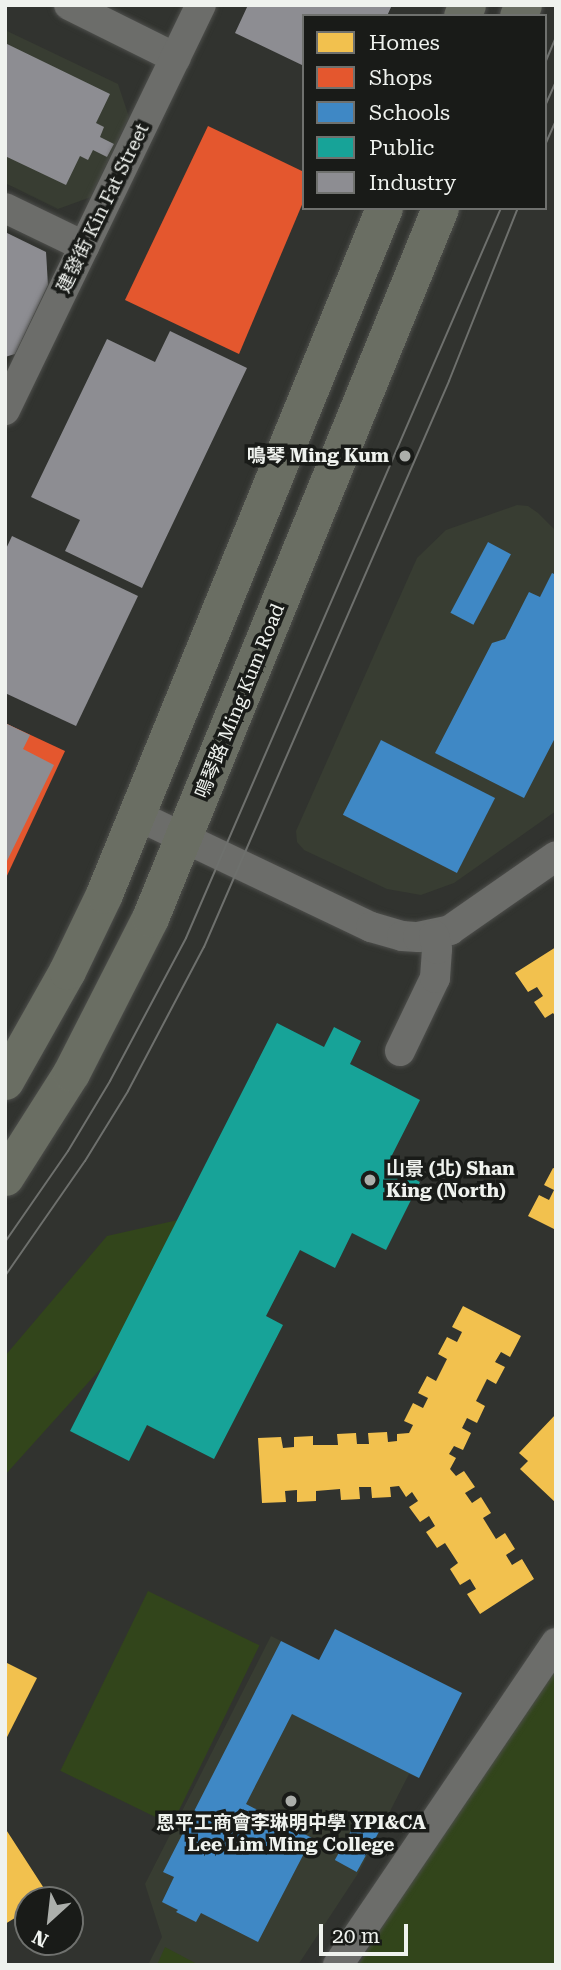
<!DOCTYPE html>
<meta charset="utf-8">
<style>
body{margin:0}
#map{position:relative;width:561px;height:1970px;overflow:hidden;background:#31332f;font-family:"Roboto Serif","Noto Sans TC",serif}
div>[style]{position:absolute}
.built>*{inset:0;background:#383d32}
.green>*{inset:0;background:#32451b;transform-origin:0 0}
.homes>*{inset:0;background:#f2c14e}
.shops>*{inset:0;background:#e4572e}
.schools>*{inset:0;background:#3f88c5;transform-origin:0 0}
.public>*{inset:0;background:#17a398}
.industry>*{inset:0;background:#8d8d92}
.roads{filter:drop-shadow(0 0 2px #4d4e4b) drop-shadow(0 0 2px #4d4e4b)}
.minor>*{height:30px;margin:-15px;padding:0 15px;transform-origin:15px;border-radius:15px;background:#6c6d6a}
.major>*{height:37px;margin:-18.5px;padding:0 18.5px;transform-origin:18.5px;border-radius:18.5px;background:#6a6e63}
.tram>*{height:2px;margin:-1px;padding:0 1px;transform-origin:1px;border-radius:1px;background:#6e706d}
.dots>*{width:19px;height:19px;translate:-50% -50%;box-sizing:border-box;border:4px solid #191b18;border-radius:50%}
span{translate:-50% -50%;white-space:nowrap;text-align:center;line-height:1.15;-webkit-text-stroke:7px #191b18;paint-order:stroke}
.street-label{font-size:19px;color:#eff2ee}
.poi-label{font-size:19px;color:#eff2ee;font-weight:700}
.right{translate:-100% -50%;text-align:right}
.left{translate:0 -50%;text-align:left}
.frame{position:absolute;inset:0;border:7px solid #eff2ee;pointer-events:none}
.legend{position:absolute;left:302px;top:14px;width:245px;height:196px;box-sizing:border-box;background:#191b18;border:2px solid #6f716e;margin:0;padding:9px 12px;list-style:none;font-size:21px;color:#eff2ee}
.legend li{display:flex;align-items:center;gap:14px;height:35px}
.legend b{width:35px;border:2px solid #6f716e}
.north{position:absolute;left:14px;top:1886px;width:70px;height:70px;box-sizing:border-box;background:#191b18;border:2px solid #6f716e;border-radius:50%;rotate:207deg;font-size:19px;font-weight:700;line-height:28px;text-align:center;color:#eff2ee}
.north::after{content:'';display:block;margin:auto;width:24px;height:32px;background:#acafab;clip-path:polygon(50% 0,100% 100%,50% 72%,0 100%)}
.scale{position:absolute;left:319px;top:1924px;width:89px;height:32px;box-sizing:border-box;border:4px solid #eff2ee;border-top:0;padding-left:9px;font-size:21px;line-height:24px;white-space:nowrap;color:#eff2ee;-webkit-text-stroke:5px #191b18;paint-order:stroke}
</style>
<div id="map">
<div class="built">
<div style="clip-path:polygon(5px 30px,118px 84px,129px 117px,91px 197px,58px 209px,5px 183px)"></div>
<div style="clip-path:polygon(517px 505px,528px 506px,538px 513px,556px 531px,556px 811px,454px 883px,421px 895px,387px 889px,304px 850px,297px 842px,296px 831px,417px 558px,446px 530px)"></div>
<div style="clip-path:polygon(335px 1629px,462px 1693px,419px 1778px,409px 1774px,359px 1872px,298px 1965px,148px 1965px,162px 1937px,145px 1884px,271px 1636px,319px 1660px)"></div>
</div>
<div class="green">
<div style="clip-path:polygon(178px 1220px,104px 1365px,5px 1475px,5px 1356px,107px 1236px)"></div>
<div style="left:148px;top:1591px;width:124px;height:200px;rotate:26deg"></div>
<div style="clip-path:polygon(556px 1667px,556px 1965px,358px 1965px,430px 1852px)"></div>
<div style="clip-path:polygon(165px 1947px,199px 1965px,157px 1965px)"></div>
</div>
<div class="homes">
<div style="clip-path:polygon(556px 947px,556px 1017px,553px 1013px,545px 1018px,534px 1002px,543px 996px,537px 987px,528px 992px,515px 973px)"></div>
<div style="clip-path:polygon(553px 1168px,556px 1169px,556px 1230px,528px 1216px,539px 1195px,549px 1200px,554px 1190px,544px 1185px)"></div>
<div style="clip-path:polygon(463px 1306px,521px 1336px,510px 1357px,501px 1352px,495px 1362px,505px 1367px,496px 1384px,487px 1379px,476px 1401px,485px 1406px,477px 1423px,467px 1418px,462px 1428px,471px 1433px,463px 1450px,454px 1446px,449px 1454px,456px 1458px,450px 1469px,456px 1476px,464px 1471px,475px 1487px,465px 1493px,472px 1503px,481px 1497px,491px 1513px,483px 1518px,496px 1539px,505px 1533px,515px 1549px,506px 1555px,512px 1565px,522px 1559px,534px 1579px,480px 1614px,467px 1594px,476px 1589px,470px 1579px,460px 1585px,450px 1569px,458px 1563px,445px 1543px,437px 1548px,426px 1532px,435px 1526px,429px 1516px,420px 1522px,409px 1507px,418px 1501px,412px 1492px,406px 1497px,399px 1486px,390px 1487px,391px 1497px,372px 1498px,371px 1487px,359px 1487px,360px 1499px,341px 1500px,340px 1489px,316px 1491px,316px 1501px,297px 1502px,297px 1490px,285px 1491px,286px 1502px,262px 1503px,258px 1438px,281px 1437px,283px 1448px,294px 1447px,294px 1437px,313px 1436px,313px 1445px,338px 1445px,337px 1434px,356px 1433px,357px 1444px,369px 1444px,368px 1433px,387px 1432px,388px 1442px,397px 1441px,397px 1434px,409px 1433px,413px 1425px,404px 1421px,413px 1403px,423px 1408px,428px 1398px,418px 1393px,427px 1376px,436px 1381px,447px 1359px,438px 1354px,447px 1337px,457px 1342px,462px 1332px,452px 1327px)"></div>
<div style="clip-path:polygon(556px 1414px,556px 1503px,520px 1469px,528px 1461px,519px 1453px)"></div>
<div style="clip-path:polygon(5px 1662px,37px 1678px,5px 1741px)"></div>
<div style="clip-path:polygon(5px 1828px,49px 1896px,43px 1900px,28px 1900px,28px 1910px,5px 1924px)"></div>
</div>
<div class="shops">
<div style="clip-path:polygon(208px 126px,304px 172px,304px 200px,239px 354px,125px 300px)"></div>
<div style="clip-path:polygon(5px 723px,65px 751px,5px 880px)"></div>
</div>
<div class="schools">
<div style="left:488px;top:542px;width:26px;height:80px;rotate:28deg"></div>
<div style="clip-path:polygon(552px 573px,556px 575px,556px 736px,524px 798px,435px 753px,492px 643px,505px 639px,529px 592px,540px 597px)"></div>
<div style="left:381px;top:740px;width:128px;height:84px;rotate:27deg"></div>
<div style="clip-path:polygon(335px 1629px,462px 1693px,419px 1778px,292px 1714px,246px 1804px,312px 1838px,258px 1942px,201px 1913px,196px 1922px,176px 1912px,178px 1910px,162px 1902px,174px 1877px,163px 1872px,281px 1641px,319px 1660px)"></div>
<div style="left:362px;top:1811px;width:25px;height:56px;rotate:29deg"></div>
</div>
<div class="public">
<div style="clip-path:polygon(277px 1023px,324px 1047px,334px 1027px,361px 1041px,350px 1064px,420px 1100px,387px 1165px,420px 1182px,386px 1250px,352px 1233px,335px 1268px,300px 1250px,266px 1316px,283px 1325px,214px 1459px,147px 1425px,129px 1461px,70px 1431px)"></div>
</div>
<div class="industry">
<div style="clip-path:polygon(248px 5px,392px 5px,387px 16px,304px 16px,304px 66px,235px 33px)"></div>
<div style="clip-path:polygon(5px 43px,110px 94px,96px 123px,104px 127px,100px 137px,114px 144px,107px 157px,93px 150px,88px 160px,80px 156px,66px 185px,5px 156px)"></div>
<div style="clip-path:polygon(5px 232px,46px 252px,48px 285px,15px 354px,5px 357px)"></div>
<div style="clip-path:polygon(170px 331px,247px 368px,142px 588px,65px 551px,80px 520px,31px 497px,107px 339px,155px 362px)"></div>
<div style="clip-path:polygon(12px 536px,138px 596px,76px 726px,5px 693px,5px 551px)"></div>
<div style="clip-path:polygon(5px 723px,30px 735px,23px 749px,54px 765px,5px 865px)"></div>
</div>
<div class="roads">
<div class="minor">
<div style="left:69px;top:5px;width:119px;rotate:26.4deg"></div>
<div style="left:5px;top:208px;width:88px;rotate:25.7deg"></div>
<div style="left:5px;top:410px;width:450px;rotate:-64.2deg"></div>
<div style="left:138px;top:816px;width:258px;rotate:25.5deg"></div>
<div style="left:371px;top:927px;width:32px;rotate:16deg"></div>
<div style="left:402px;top:936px;width:16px;rotate:4deg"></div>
<div style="left:418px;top:937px;width:33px;rotate:-12deg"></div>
<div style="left:450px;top:930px;width:129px;rotate:-34.9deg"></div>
<div style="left:400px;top:1051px;width:81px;rotate:-64.4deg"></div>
<div style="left:435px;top:978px;width:29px;rotate:-86deg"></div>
<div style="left:437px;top:949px;width:14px;rotate:-102deg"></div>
<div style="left:338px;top:1965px;width:389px;rotate:-55.9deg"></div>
</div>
<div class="major">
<div style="left:462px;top:16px;width:12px;rotate:-66deg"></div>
<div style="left:518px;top:16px;width:12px;rotate:-66deg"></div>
<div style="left:5px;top:1081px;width:126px;rotate:-60.6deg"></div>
<div style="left:67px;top:971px;width:85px;rotate:-64.3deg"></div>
<div style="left:104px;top:894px;width:741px;rotate:-67.8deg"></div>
<div style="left:5px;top:1177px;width:123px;rotate:-57.6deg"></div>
<div style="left:71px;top:1073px;width:174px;rotate:-63deg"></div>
<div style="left:150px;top:918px;width:767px;rotate:-67.78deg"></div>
</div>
</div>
<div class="tram">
<div style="left:545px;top:63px;width:28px;rotate:-67deg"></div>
<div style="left:545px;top:106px;width:27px;rotate:-66deg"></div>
<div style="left:545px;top:145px;width:27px;rotate:-66deg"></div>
<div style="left:5px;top:1242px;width:111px;rotate:-55.3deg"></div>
<div style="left:68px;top:1151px;width:82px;rotate:-59deg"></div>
<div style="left:110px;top:1081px;width:162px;rotate:-62deg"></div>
<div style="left:186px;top:938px;width:795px;rotate:-66.66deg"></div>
<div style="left:5px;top:1276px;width:140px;rotate:-55.2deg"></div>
<div style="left:85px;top:1161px;width:82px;rotate:-58.4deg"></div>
<div style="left:128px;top:1091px;width:163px;rotate:-62.2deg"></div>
<div style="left:204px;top:947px;width:617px;rotate:-66.59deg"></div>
<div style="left:449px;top:381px;width:186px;rotate:-68.3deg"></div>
</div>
<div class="dots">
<div style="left:405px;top:456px;background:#acafab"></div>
<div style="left:370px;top:1180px;background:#acafab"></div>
<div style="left:291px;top:1801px;background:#acafab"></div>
</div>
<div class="street-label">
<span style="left:103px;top:208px;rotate:-64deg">建發街 Kin Fat Street</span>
<span style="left:240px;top:701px;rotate:-68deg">鳴琴路 Ming Kum Road</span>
</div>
<div class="poi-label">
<span class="right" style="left:389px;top:456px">鳴琴 Ming Kum</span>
<span class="left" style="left:386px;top:1180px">山景 (北) Shan<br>King (North)</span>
<span style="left:291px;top:1834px">恩平工商會李琳明中學 YPI&amp;CA<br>Lee Lim Ming College</span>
</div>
<div class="frame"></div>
<ul class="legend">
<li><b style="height:19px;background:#f2c14e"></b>Homes</li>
<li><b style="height:19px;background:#e4572e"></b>Shops</li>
<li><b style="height:19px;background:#3f88c5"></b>Schools</li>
<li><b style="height:19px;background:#17a398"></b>Public</li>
<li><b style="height:19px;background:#8d8d92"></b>Industry</li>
</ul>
<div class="north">N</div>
<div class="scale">20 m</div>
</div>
